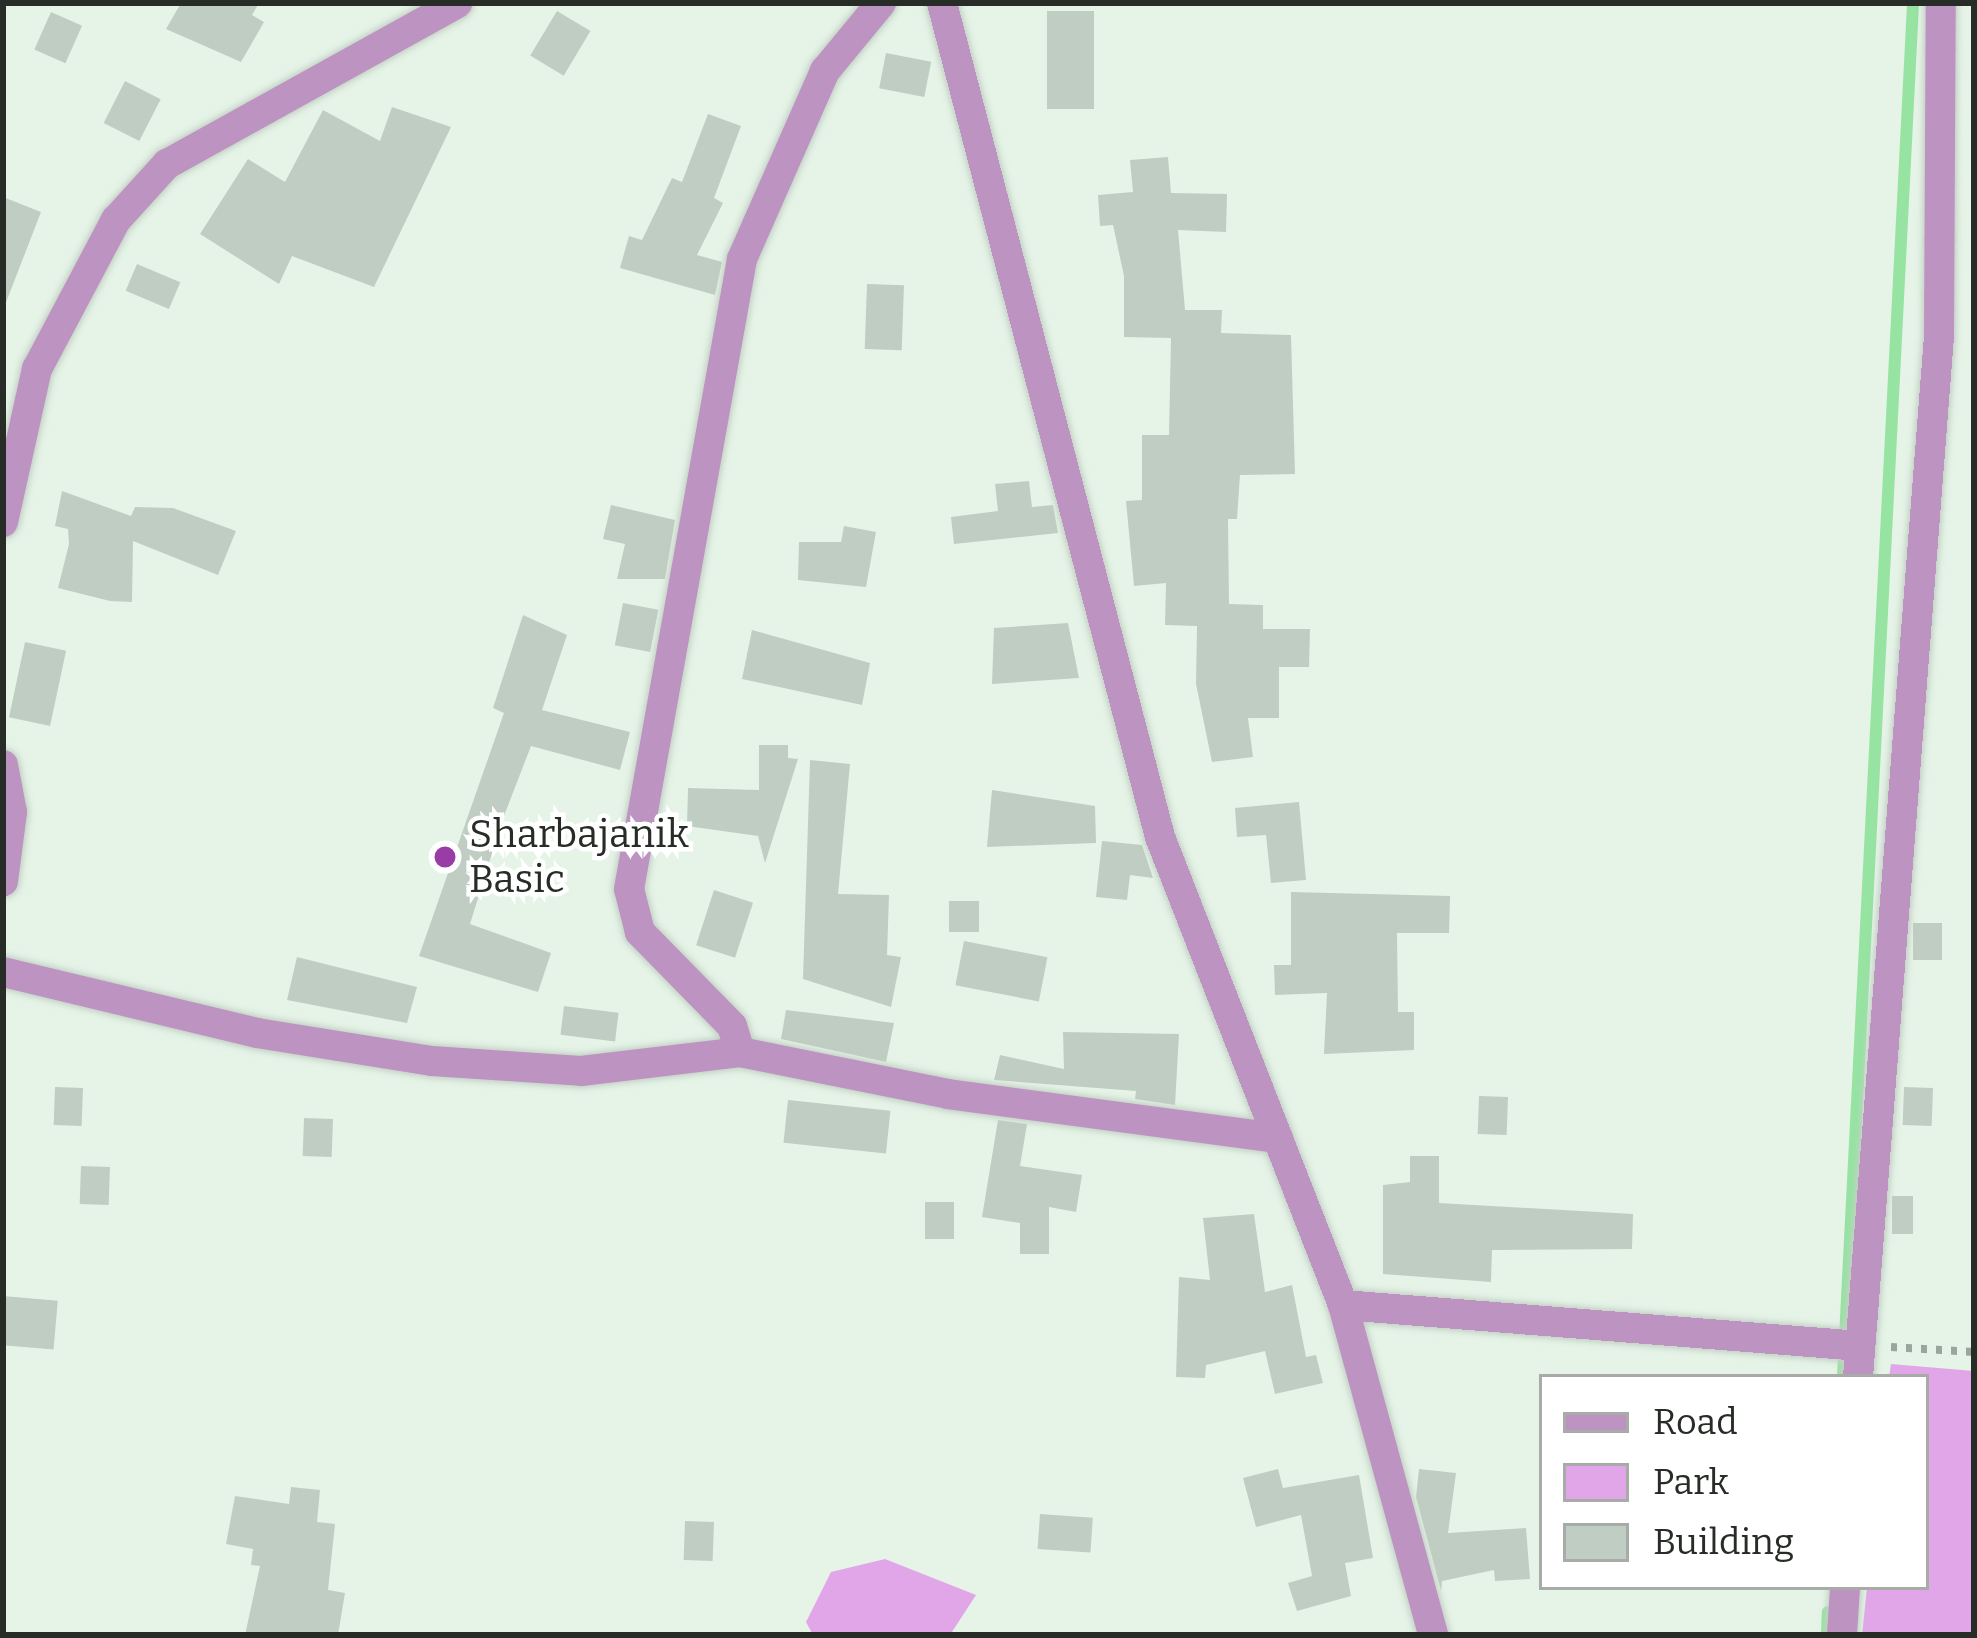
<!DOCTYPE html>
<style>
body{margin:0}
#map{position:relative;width:1977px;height:1638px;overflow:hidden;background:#e6f4e8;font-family:Bitter,serif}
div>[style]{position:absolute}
.green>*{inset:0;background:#e1a6e8}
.stream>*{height:12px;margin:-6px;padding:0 6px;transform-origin:6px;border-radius:6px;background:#96e3a2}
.building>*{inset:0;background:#c0cdc2;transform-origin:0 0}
.path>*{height:8px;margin-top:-4px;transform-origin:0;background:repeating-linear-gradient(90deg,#9aa59c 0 6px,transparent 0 15px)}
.roads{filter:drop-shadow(0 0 3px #c4d0c5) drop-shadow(0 0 3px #c4d0c5)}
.minor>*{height:30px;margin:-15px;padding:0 15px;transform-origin:15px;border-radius:15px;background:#bc93c1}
.dots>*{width:33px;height:33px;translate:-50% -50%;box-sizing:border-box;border:6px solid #fff;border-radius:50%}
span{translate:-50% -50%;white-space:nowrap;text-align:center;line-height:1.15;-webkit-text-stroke:9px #fff;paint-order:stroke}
.poi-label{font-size:39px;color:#272c27}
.left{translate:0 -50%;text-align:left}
.frame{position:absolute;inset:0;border:6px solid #272c27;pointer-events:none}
.legend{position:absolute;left:1539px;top:1374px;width:390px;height:216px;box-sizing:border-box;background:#fff;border:3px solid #a9aba9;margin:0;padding:15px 21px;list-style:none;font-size:36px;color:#272c27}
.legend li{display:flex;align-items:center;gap:24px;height:60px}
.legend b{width:60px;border:3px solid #a9aba9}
</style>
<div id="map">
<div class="green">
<div style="clip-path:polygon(1891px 1364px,1974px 1371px,1974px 1635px,1862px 1635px,1867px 1587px,1926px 1587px,1926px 1377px,1889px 1377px)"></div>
<div style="clip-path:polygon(885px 1559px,976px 1595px,950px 1635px,813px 1635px,806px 1622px,831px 1572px)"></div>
</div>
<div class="stream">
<div style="left:1843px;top:1377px;width:1376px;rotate:-87.08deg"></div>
<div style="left:1827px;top:1635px;width:23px;rotate:-88deg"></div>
</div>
<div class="building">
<div style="clip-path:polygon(181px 3px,259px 3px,252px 15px,264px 22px,241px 62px,166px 29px)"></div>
<div style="left:557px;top:11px;width:39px;height:52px;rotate:31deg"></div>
<div style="left:1047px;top:11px;width:47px;height:98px"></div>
<div style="left:51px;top:12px;width:34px;height:41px;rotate:24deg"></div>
<div style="left:886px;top:53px;width:46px;height:36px;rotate:11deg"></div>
<div style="left:125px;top:81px;width:40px;height:47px;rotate:27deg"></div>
<div style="clip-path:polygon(392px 107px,451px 127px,374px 287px,292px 256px,279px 284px,200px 234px,248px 159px,285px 182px,323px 110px,380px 141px)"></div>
<div style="clip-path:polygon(708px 114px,741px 126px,714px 198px,723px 203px,697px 255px,722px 262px,715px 295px,620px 268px,629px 236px,642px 240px,672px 178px,682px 182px)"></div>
<div style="clip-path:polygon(1168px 157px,1171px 193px,1227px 194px,1226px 232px,1178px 230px,1185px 310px,1222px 310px,1221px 333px,1291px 335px,1295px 474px,1240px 475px,1237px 519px,1228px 519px,1229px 604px,1263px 605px,1263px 629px,1310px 629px,1309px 667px,1279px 667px,1279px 718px,1248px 718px,1253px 757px,1212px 762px,1196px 684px,1197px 626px,1165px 625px,1166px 583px,1134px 586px,1126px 501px,1142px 500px,1142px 435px,1169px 435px,1171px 338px,1124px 337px,1124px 276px,1113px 225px,1100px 226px,1098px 195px,1133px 192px,1130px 160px)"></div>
<div style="clip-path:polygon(3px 197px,41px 212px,5px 305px,3px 305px)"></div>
<div style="left:137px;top:264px;width:47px;height:29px;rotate:23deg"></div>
<div style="left:867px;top:284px;width:37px;height:65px;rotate:2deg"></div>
<div style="clip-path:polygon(1029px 481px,1032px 507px,1053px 505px,1058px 533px,954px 544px,951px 517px,998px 511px,995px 484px)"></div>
<div style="clip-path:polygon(62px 491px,131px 516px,135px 507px,173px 508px,236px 531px,218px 575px,133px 541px,132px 602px,110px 601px,58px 588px,69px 544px,68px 529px,55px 526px)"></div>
<div style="clip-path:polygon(611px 505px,675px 520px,665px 579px,617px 579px,625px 544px,603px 539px)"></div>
<div style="clip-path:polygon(844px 526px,876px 532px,866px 587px,798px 580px,799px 542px,841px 542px)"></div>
<div style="left:623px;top:603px;width:36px;height:43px;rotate:11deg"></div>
<div style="clip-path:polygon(523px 615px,567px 635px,542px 710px,630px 732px,620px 770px,531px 746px,502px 821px,470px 924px,551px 953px,538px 992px,419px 956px,504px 713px,493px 708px)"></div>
<div style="clip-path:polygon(1068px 623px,1079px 678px,992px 684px,994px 628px)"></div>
<div style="clip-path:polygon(752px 630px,870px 663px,862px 705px,742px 679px)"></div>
<div style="left:25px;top:642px;width:42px;height:77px;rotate:12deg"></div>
<div style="clip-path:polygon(759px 745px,788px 745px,788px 758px,798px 759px,765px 863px,758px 836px,687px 826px,688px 788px,759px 790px)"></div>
<div style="clip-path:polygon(810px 760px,850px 764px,838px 894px,889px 895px,887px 955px,901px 957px,891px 1007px,803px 979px)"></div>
<div style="clip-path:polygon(992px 790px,1095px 806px,1096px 843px,987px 847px)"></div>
<div style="clip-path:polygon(1299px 802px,1306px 880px,1271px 883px,1266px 835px,1237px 837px,1235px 808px)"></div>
<div style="clip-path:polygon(1102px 841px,1142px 845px,1153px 878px,1130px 875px,1127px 900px,1096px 897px)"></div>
<div style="left:714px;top:890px;width:41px;height:58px;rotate:18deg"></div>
<div style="clip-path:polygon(1291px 892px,1450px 896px,1449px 933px,1397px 933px,1398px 1012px,1414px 1012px,1414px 1050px,1324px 1054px,1327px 993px,1275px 995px,1274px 965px,1291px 965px)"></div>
<div style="left:949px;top:901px;width:30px;height:31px"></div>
<div style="left:1913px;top:923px;width:29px;height:37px"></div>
<div style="left:964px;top:941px;width:85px;height:45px;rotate:11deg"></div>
<div style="clip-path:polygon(297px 957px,417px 987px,407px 1023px,287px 1000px)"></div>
<div style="left:564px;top:1006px;width:55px;height:29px;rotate:7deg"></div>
<div style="clip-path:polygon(786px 1010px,894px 1023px,886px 1062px,781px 1039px)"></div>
<div style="clip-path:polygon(1063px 1032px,1179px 1034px,1175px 1105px,1135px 1099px,1136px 1091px,994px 1080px,1000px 1055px,1064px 1069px)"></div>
<div style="left:55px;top:1087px;width:28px;height:38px;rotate:2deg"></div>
<div style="left:1904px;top:1087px;width:29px;height:38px;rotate:2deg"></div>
<div style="left:1479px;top:1096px;width:29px;height:38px;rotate:2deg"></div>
<div style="left:788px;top:1100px;width:103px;height:43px;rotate:6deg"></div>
<div style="left:304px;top:1118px;width:29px;height:38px;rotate:2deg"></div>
<div style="clip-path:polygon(998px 1120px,1027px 1124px,1020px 1166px,1082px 1175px,1076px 1212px,1049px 1207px,1049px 1254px,1020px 1254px,1020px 1223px,982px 1217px)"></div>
<div style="clip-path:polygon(1410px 1156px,1439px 1156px,1439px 1203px,1633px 1214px,1632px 1249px,1492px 1250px,1491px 1282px,1383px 1274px,1383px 1185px,1410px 1182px)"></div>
<div style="left:81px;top:1166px;width:29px;height:38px;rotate:2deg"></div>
<div style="left:1892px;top:1196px;width:21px;height:38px"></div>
<div style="left:925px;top:1202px;width:29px;height:37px"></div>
<div style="clip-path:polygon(1254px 1214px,1265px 1292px,1292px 1285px,1306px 1357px,1316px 1355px,1323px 1383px,1275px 1394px,1265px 1351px,1206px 1365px,1205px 1378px,1176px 1377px,1179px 1277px,1210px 1280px,1203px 1218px)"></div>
<div style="left:3px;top:1296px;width:55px;height:49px;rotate:5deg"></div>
<div style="clip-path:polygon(1278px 1469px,1283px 1488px,1359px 1475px,1373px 1558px,1345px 1563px,1351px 1596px,1297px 1611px,1288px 1583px,1312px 1576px,1301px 1515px,1256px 1527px,1243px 1478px)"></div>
<div style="clip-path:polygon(1419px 1469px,1456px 1473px,1448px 1533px,1526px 1528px,1530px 1579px,1495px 1581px,1494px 1570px,1442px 1581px,1441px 1591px,1416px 1497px)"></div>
<div style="clip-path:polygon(291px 1487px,320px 1490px,317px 1522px,335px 1524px,328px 1590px,345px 1593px,338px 1635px,245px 1635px,260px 1566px,251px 1565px,253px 1549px,226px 1544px,235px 1496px,289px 1504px)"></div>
<div style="left:1040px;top:1514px;width:53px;height:35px;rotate:4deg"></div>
<div style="left:685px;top:1521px;width:29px;height:39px;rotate:2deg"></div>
</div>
<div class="path">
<div style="left:1891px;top:1347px;width:83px;rotate:3.4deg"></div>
</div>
<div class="roads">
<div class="minor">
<div style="left:942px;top:3px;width:862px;rotate:75.35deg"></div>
<div style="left:1160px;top:837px;width:503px;rotate:68.64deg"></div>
<div style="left:1343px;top:1305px;width:342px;rotate:74.7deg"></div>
<div style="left:3px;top:522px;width:157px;rotate:-77.5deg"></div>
<div style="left:37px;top:369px;width:169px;rotate:-62.1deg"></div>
<div style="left:116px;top:220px;width:76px;rotate:-47.7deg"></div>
<div style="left:167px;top:164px;width:332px;rotate:-29deg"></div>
<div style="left:3px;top:765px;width:48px;rotate:79.2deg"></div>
<div style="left:12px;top:812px;width:70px;rotate:97.4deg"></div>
<div style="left:3px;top:972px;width:261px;rotate:13.5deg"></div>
<div style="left:257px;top:1033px;width:177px;rotate:9.1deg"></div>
<div style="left:432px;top:1061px;width:149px;rotate:3.8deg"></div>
<div style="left:581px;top:1071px;width:160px;rotate:-6.8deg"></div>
<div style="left:740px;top:1052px;width:212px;rotate:11.4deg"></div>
<div style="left:948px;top:1094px;width:333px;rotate:7.6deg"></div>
<div style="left:740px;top:1052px;width:27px;rotate:-107deg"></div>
<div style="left:732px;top:1026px;width:132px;rotate:-134.4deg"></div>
<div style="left:640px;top:932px;width:44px;rotate:-104.3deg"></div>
<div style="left:629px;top:889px;width:640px;rotate:-79.83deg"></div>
<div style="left:742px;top:259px;width:206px;rotate:-66.2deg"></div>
<div style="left:825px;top:71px;width:88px;rotate:-50.5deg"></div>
<div style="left:1343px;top:1305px;width:519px;rotate:4.53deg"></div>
<div style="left:1858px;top:1377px;width:1044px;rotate:-85.55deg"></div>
<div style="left:1939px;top:336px;width:333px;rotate:-89.7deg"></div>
<div style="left:1842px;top:1635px;width:48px;rotate:-86.4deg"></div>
</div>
</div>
<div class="dots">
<div style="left:445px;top:857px;background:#993ca6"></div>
</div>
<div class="poi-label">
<span class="left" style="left:469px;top:857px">Sharbajanik<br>Basic</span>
</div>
<div class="frame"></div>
<ul class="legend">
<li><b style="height:15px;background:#bc93c1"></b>Road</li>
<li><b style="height:33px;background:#e1a6e8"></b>Park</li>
<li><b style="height:33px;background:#c0cdc2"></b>Building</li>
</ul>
</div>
